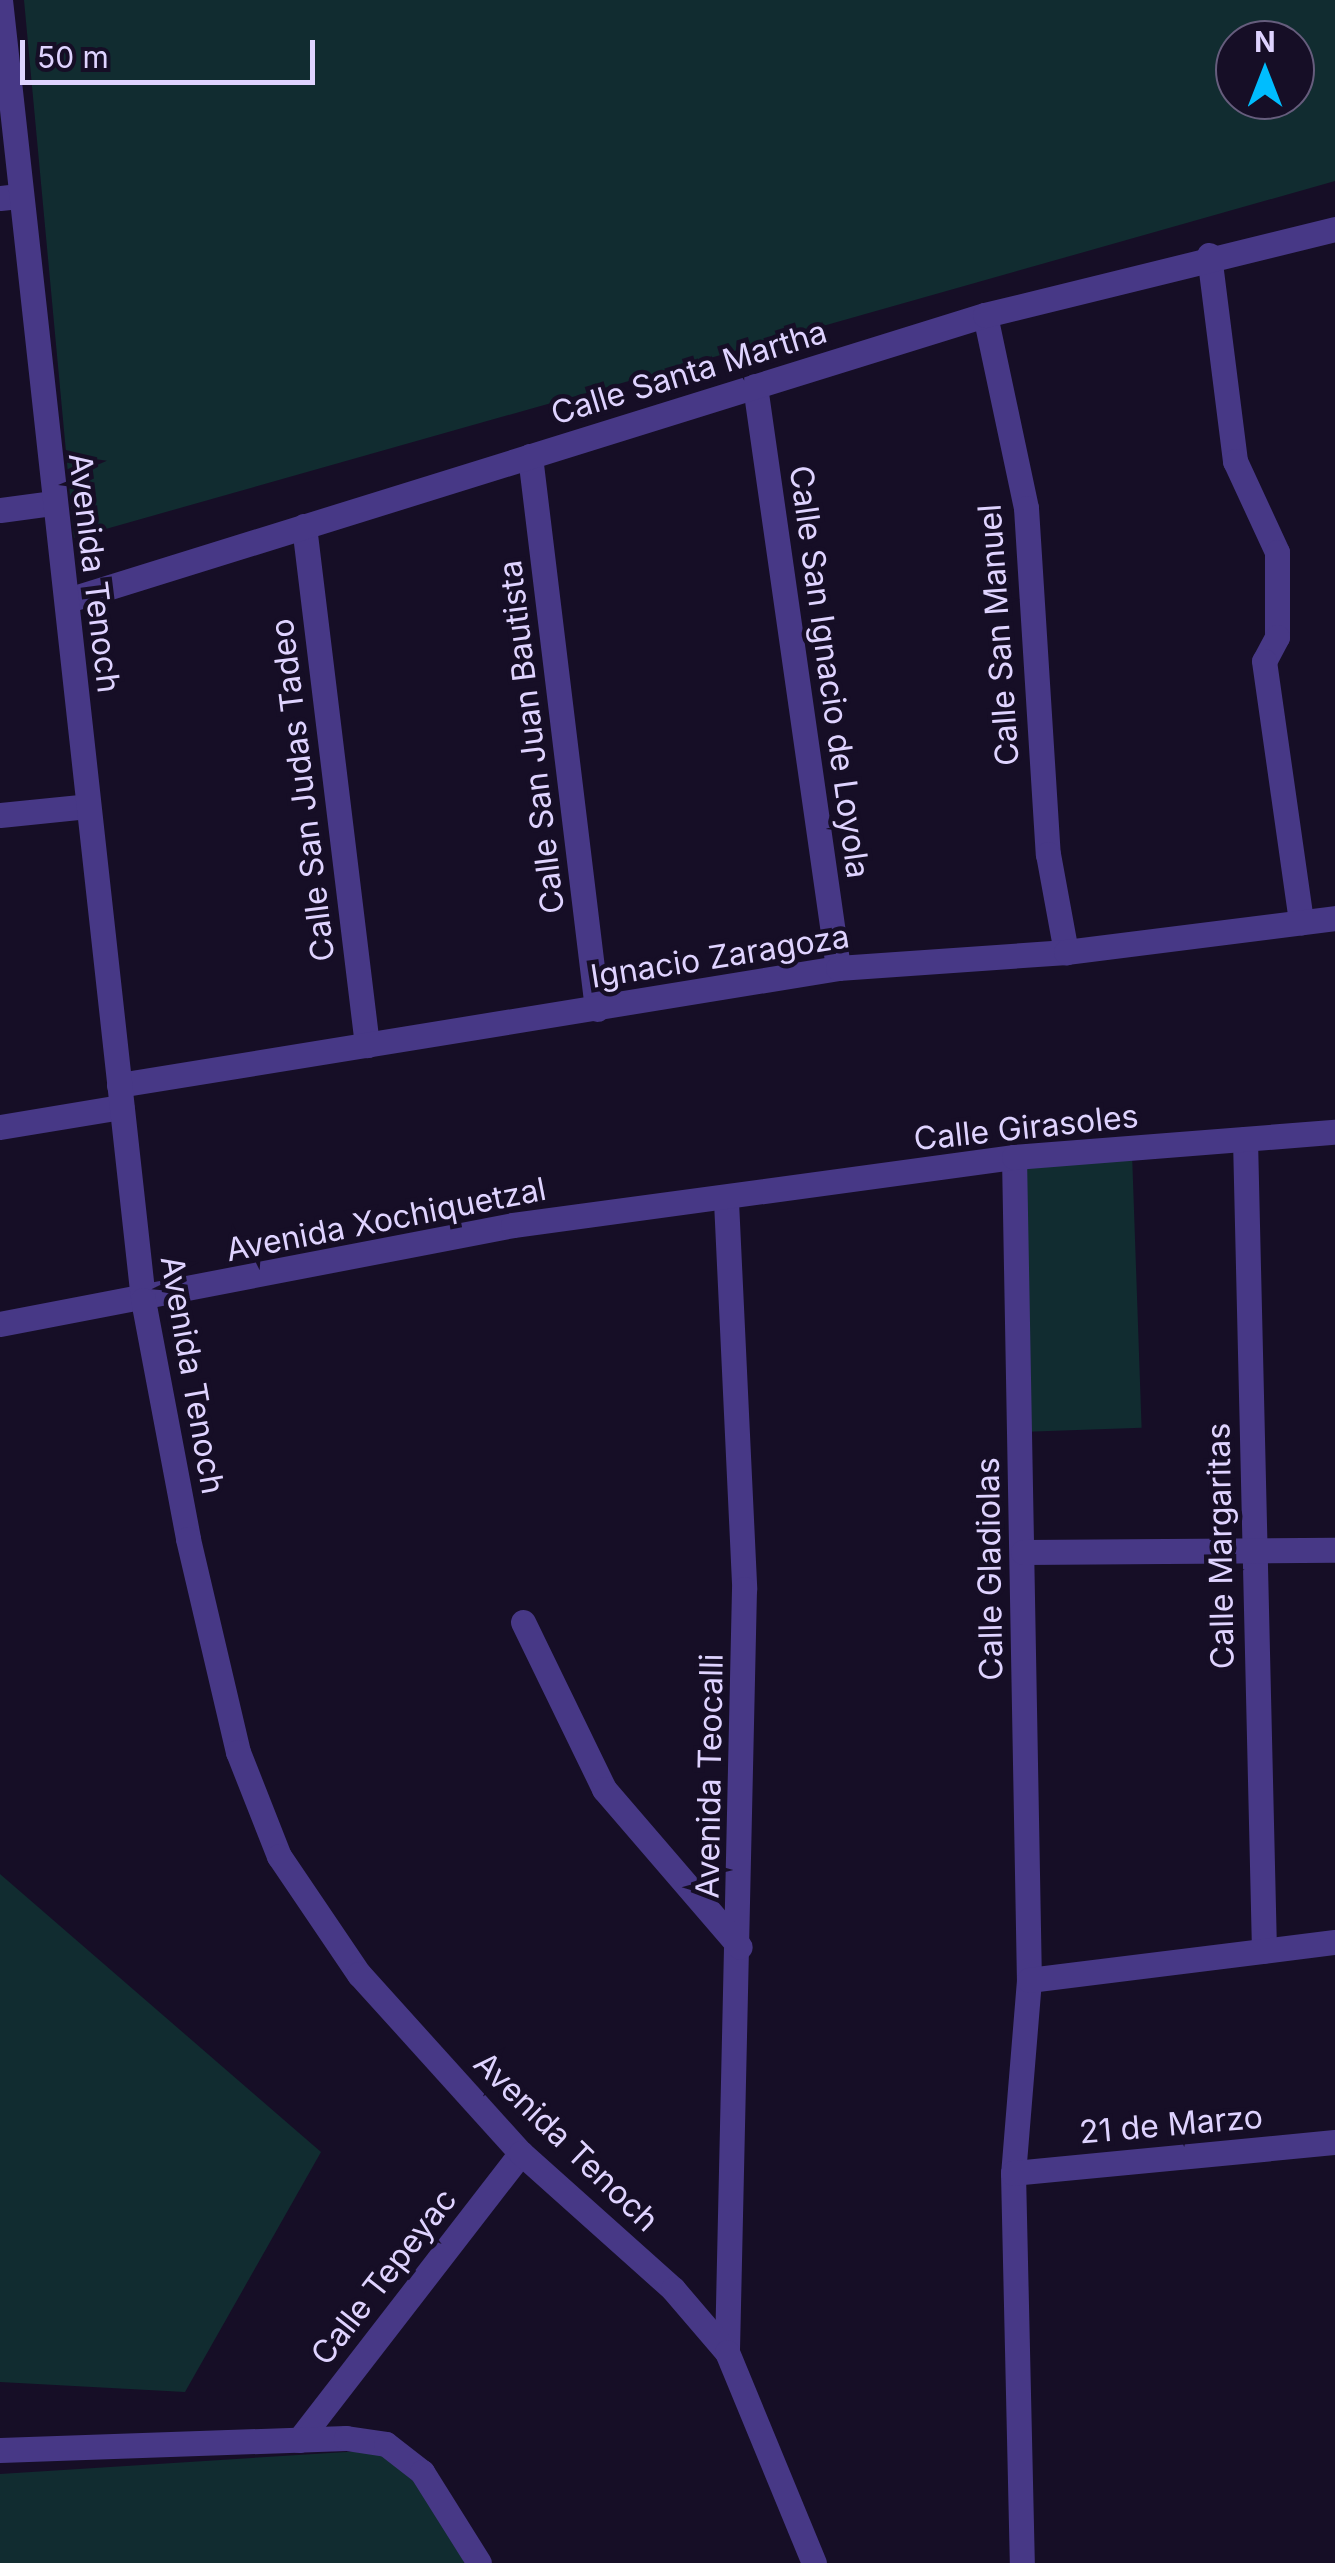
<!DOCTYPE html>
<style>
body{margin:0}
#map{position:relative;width:1335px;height:2563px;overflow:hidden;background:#160e26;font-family:Inter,sans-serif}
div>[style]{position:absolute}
.green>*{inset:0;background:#112c30;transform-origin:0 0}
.minor>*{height:25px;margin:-12.5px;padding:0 12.5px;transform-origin:12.5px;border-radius:12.5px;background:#473886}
.tertiary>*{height:25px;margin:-12.5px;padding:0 12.5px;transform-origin:12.5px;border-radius:12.5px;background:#473886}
span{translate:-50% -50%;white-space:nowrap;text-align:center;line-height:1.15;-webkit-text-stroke:9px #160e26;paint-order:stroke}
.street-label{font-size:32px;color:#dfd3ff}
.north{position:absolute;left:1215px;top:20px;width:100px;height:100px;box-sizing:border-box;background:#160e26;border:2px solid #665d7d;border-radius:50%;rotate:0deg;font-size:28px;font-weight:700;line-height:40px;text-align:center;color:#dfd3ff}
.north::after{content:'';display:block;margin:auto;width:35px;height:45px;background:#00bdfe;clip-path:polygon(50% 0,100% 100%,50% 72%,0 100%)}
.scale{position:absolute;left:20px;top:40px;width:295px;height:45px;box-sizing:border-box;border:5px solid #dfd3ff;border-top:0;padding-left:12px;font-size:30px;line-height:35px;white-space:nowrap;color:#dfd3ff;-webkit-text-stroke:8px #160e26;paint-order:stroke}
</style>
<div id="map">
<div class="green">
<div style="clip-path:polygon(evenodd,24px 0,1335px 0,1335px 181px,74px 538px,24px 0,1235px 40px,1295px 40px,1295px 100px,1235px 100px,1235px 40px)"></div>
<div style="left:1132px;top:1153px;width:275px;height:114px;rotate:88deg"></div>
<div style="clip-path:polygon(0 1874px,321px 2152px,185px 2392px,0 2382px)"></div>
<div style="clip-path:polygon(378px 2450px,446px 2510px,464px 2563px,0 2563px,0 2474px)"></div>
</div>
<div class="minor">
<div style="left:0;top:198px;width:19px;rotate:-6deg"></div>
<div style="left:1209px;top:255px;width:208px;rotate:82.8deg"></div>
<div style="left:1235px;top:461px;width:100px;rotate:65.2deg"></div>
<div style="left:1277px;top:552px;width:85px;rotate:90deg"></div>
<div style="left:1277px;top:637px;width:27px;rotate:118deg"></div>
<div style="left:1264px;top:661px;width:264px;rotate:81.9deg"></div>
<div style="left:985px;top:315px;width:197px;rotate:78deg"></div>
<div style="left:1026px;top:508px;width:347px;rotate:86.4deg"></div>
<div style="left:1048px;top:854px;width:100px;rotate:79.6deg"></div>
<div style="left:755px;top:386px;width:588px;rotate:81.88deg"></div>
<div style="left:530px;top:456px;width:557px;rotate:83.09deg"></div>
<div style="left:0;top:510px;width:52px;rotate:-7.7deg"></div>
<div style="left:304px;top:526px;width:523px;rotate:83.08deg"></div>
<div style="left:68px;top:600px;width:960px;rotate:-17.27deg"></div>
<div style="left:985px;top:315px;width:360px;rotate:-13.8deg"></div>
<div style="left:0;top:815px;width:88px;rotate:-5.8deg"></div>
<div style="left:119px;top:1085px;width:728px;rotate:-9.24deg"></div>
<div style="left:838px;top:968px;width:229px;rotate:-4deg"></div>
<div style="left:1066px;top:952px;width:271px;rotate:-7.2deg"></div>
<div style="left:0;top:1127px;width:123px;rotate:-9.4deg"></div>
<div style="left:1245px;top:1139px;width:812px;rotate:88.66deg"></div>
<div style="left:1014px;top:1157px;width:823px;rotate:88.96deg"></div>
<div style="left:1029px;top:1980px;width:194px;rotate:94.7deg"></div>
<div style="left:1013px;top:2173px;width:390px;rotate:88.7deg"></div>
<div style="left:726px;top:1201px;width:388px;rotate:87.3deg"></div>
<div style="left:744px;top:1589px;width:763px;rotate:91.28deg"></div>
<div style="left:0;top:1324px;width:522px;rotate:-10.92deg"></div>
<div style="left:513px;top:1225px;width:506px;rotate:-7.73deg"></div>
<div style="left:1014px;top:1157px;width:322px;rotate:-4.5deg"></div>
<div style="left:1023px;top:1552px;width:312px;rotate:-0.4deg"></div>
<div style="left:523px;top:1622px;width:186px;rotate:64.1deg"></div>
<div style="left:604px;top:1789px;width:208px;rotate:49.3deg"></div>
<div style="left:1029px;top:1980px;width:308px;rotate:-7.1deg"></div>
<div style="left:1013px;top:2173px;width:323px;rotate:-5.5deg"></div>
<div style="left:299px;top:2440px;width:363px;rotate:-52.3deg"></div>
<div style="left:0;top:2450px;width:346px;rotate:-2deg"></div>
<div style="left:346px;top:2438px;width:40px;rotate:8.5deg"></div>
<div style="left:386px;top:2444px;width:46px;rotate:37.9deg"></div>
<div style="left:422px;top:2472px;width:107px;rotate:57.9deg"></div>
</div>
<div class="tertiary">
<div style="left:0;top:0;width:1308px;rotate:83.72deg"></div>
<div style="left:143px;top:1300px;width:243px;rotate:79.3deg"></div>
<div style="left:188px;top:1539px;width:219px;rotate:76.8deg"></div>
<div style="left:238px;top:1752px;width:112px;rotate:68.5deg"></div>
<div style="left:279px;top:1856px;width:143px;rotate:55.9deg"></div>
<div style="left:359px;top:1974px;width:241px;rotate:47.9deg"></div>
<div style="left:521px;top:2153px;width:204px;rotate:41.8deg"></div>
<div style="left:673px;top:2289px;width:83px;rotate:49.4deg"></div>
<div style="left:727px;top:2352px;width:228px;rotate:67.6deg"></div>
</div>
<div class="street-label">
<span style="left:689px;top:373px;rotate:-17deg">Calle Santa Martha</span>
<span style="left:94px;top:573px;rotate:83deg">Avenida Tenoch</span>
<span style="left:999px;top:635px;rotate:-94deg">Calle San Manuel</span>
<span style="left:829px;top:672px;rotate:82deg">Calle San Ignacio de Loyola</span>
<span style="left:532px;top:737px;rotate:-97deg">Calle San Juan Bautista</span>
<span style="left:303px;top:790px;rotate:-97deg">Calle San Judas Tadeo</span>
<span style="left:720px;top:957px;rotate:-9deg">Ignacio Zaragoza</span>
<span style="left:1026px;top:1128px;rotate:-6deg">Calle Girasoles</span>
<span style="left:386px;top:1220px;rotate:-11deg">Avenida Xochiquetzal</span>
<span style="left:192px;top:1375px;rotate:80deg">Avenida Tenoch</span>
<span style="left:1221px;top:1546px;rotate:-91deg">Calle Margaritas</span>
<span style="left:990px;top:1569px;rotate:-91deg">Calle Gladiolas</span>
<span style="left:710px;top:1776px;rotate:-89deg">Avenida Teocalli</span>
<span style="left:1171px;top:2125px;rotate:-5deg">21 de Marzo</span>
<span style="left:566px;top:2142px;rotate:44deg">Avenida Tenoch</span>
<span style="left:384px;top:2277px;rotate:-52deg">Calle Tepeyac</span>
</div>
<div class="north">N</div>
<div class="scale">50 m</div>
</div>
